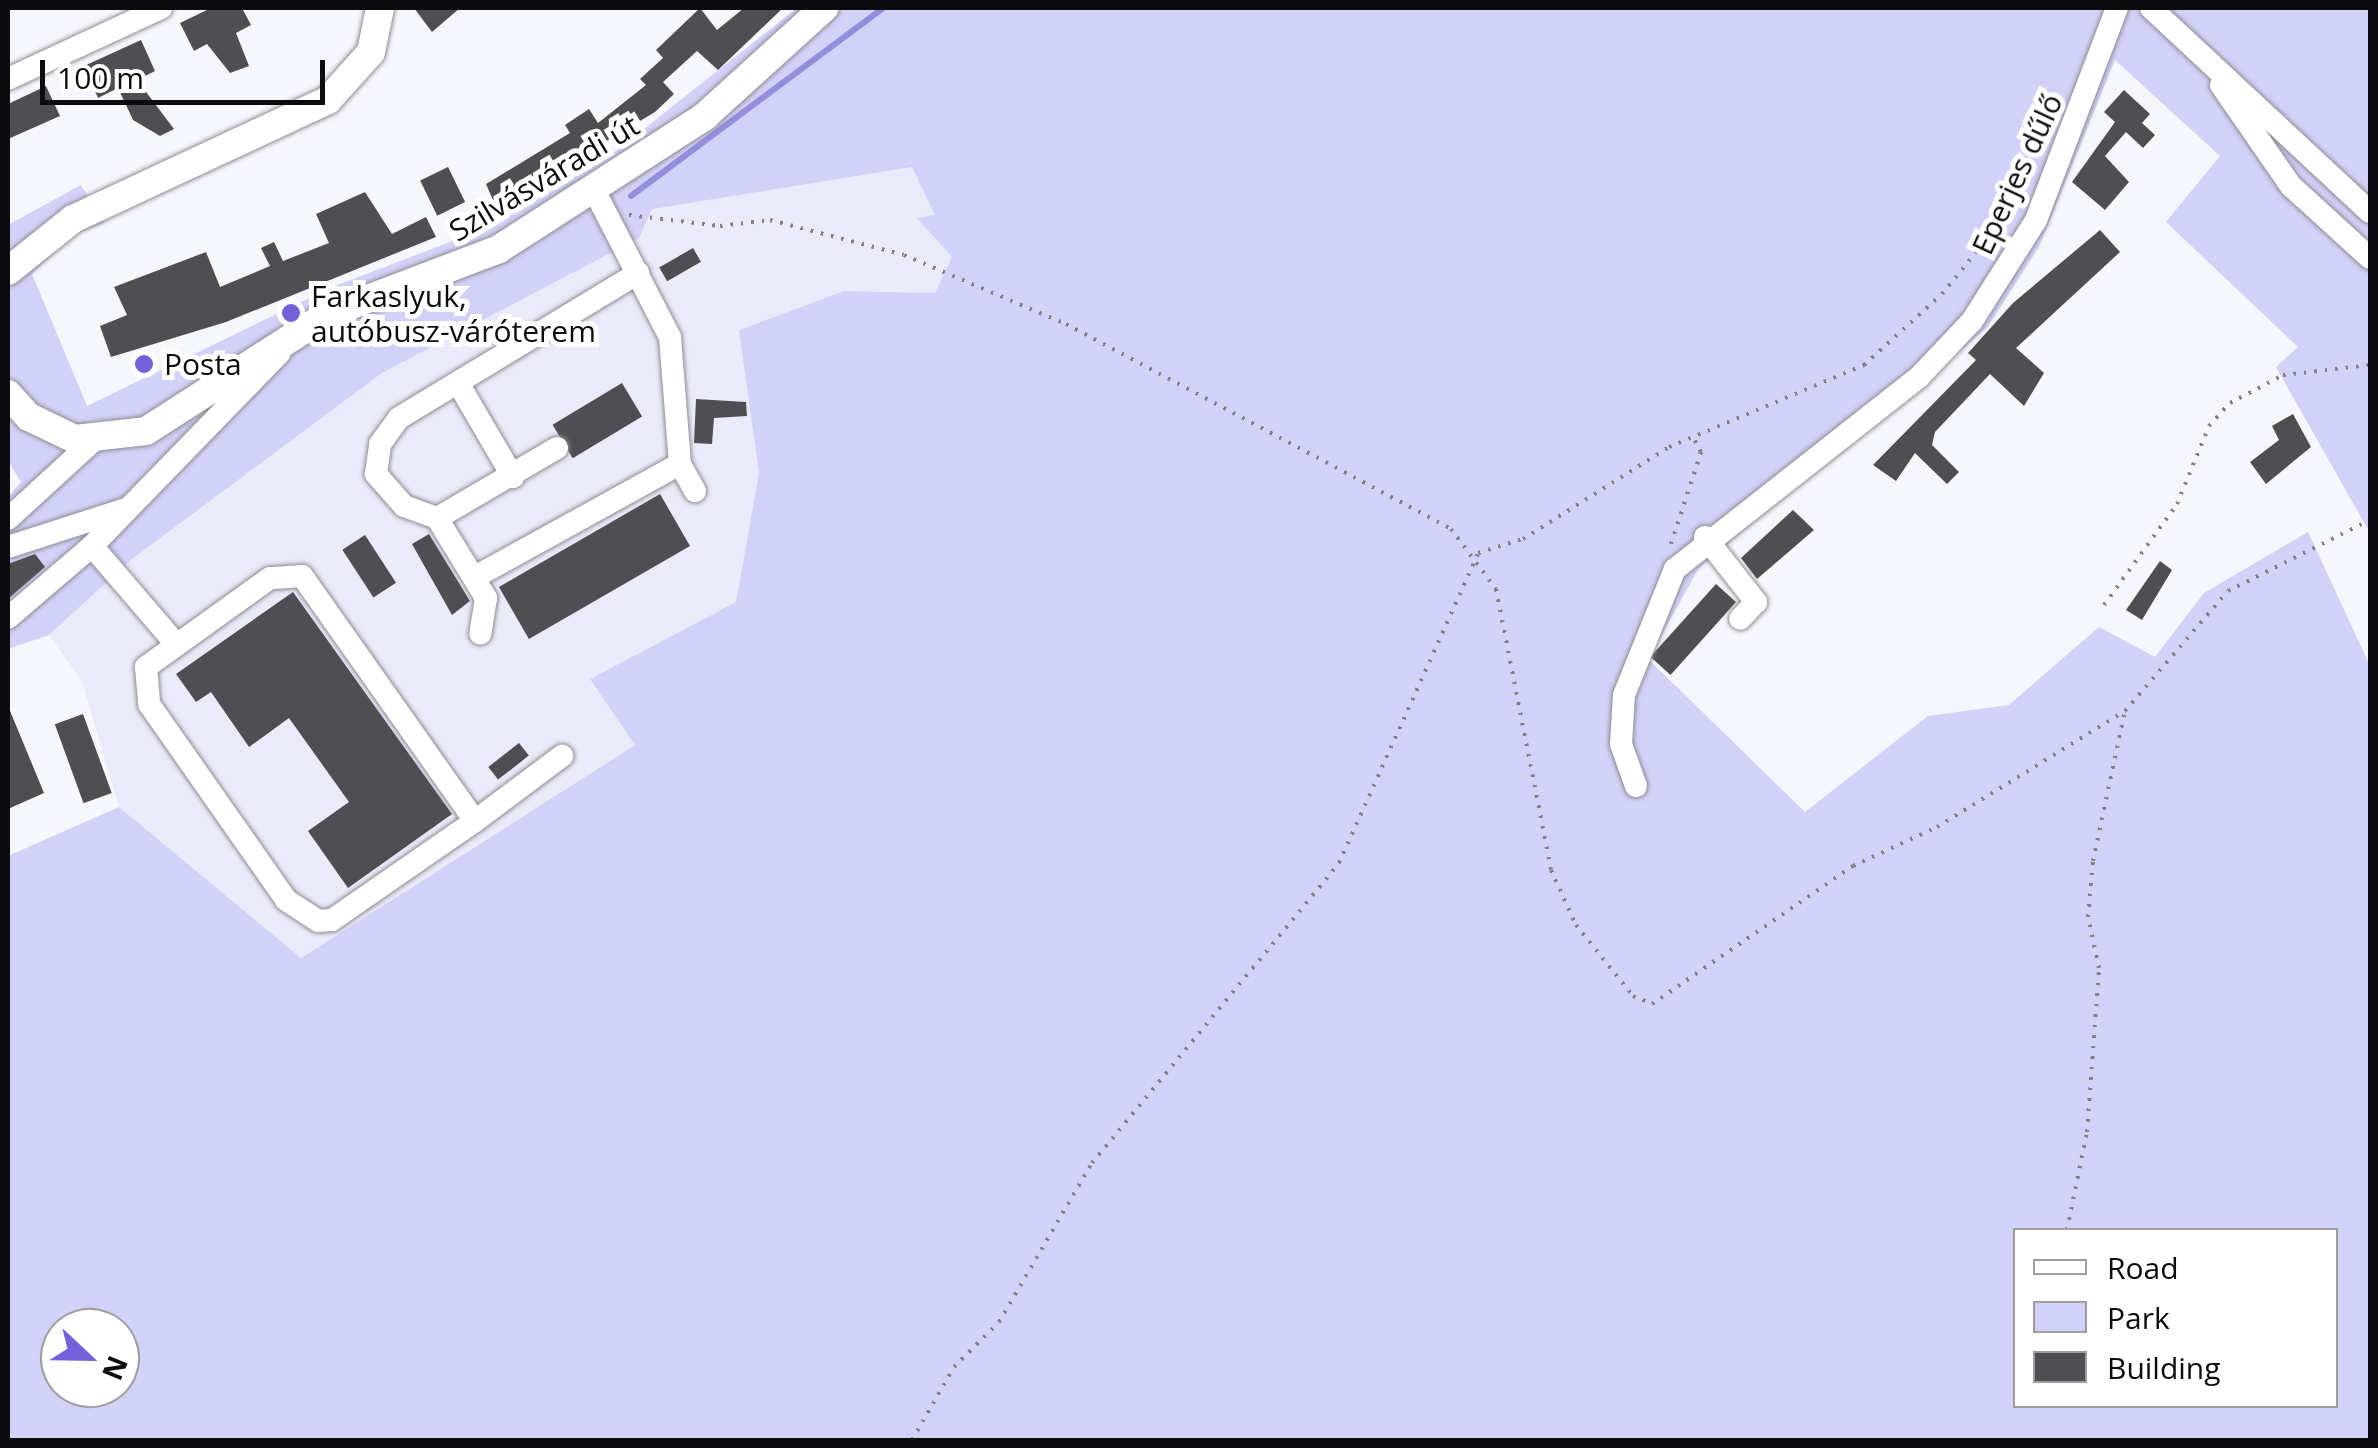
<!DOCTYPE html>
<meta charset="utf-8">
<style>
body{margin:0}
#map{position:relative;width:2378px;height:1448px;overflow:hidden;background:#f6f6fd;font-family:"Open Sans",sans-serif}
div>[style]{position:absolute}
.built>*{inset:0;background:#eaeaf9}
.green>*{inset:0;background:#d2d1f8}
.stream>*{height:6px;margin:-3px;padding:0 3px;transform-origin:3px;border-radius:3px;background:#938ddb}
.building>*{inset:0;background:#4e4e53;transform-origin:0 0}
.path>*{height:4px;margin-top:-2px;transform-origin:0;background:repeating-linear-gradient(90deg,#828286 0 2.5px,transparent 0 10.5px)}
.roads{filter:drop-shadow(0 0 2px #8d8d93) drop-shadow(0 0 2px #8d8d93)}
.minor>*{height:22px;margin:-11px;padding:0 11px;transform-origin:11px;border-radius:11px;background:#fff}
.major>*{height:28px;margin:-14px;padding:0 14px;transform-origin:14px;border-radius:14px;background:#fff}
.dots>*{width:28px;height:28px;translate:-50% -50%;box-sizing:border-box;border:5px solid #fff;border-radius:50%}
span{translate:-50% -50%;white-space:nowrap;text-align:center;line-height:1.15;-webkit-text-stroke:10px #fff;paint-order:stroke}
.street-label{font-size:30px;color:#0c0c0e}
.poi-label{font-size:30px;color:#0c0c0e}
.left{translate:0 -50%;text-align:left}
.frame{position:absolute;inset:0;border:10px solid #0c0c0e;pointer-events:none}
.legend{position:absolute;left:2013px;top:1228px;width:325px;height:180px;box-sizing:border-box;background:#fff;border:2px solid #9e9e9f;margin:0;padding:12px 18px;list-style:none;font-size:30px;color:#0c0c0e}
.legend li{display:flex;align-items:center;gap:20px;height:50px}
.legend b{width:50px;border:2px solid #9e9e9f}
.north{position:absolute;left:40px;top:1308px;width:100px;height:100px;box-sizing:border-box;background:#fff;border:2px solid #9e9e9f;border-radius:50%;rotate:112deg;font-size:28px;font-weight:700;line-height:40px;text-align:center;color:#0c0c0e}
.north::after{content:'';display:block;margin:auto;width:35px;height:45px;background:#7460da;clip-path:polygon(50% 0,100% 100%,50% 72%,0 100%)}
.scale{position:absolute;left:40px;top:60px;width:285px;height:45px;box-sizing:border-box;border:5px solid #0c0c0e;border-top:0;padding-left:12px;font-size:30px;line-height:35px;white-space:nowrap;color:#0c0c0e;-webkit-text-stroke:8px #fff;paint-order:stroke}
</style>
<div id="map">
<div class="built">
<div style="clip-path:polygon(912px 167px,936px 215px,918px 218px,952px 257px,935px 293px,844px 291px,740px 330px,759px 473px,736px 602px,590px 679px,636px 744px,301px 958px,119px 807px,82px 681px,49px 635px,132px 559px,382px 373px,638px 238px,651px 209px)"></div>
</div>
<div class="green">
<div style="clip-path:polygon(evenodd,797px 8px,2370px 8px,2370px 533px,2276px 367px,2298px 347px,2166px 222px,2220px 156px,2115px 60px,2039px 247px,1987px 328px,1699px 568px,1648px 659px,1805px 812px,1928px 716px,2009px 705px,2099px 627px,2155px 657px,2204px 593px,2308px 532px,2370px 666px,2370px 1440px,8px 1440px,8px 856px,119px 807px,301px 958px,635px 745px,590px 679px,736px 602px,759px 473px,739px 330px,844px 291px,935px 293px,952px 257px,917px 218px,935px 215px,912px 167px,652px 209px,639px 238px,382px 373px,132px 559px,49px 635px,8px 649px,8px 497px,21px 482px,8px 461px,8px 225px,81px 185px,105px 223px,73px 235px,32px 274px,87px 406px,330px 288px,494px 225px,611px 155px,797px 8px,2016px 1230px,2336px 1230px,2336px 1406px,2016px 1406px,2016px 1230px,797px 8px,60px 1328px,120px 1328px,120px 1388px,60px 1388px,60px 1328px)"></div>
</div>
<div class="stream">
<div style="left:631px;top:196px;width:314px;rotate:-36.7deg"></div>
</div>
<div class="building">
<div style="clip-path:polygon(211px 8px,242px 8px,251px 25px,236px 33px,249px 66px,230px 73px,207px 44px,194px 51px,180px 23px)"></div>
<div style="clip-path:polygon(414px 8px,460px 8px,432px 32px)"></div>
<div style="clip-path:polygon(700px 8px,717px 30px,744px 8px,783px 8px,718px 70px,697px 51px,663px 82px,674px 94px,655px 112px,496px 207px,486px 184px,570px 133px,565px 125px,589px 109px,598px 123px,646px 85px,640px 79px,663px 58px,656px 50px)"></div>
<div style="clip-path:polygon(141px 40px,155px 71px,137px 80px,174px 129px,160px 136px,133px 120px,118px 88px,98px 98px,84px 66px)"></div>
<div style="clip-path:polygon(46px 86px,60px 116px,8px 139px,8px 104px)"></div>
<div style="clip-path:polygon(2124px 90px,2150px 114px,2142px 123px,2155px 135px,2143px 148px,2126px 132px,2105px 156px,2129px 182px,2105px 210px,2072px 182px,2115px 122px,2104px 112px)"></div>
<div style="left:448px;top:167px;width:39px;height:31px;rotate:64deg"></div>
<div style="clip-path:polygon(365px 192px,392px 234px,426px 217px,436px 237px,226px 322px,111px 357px,100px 326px,127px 315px,114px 287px,206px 252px,220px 287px,270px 266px,261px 248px,274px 242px,283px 261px,329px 243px,316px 214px)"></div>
<div style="clip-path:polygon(2100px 230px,2120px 252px,2016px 348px,2044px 373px,2024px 406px,1990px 374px,1935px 432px,1932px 445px,1959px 472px,1947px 484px,1915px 453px,1896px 481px,1873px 465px,1976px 360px,1968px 353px,2013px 303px)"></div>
<div style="left:693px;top:248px;width:16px;height:39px;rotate:60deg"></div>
<div style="left:622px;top:383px;width:39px;height:81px;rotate:59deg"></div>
<div style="clip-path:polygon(696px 399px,746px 402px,747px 416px,714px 418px,712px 444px,694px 443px)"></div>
<div style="clip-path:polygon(2293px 414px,2311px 447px,2266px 484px,2250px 462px,2279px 440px,2272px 426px)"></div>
<div style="left:660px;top:494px;width:60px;height:186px;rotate:60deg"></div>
<div style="clip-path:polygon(1793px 510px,1814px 530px,1757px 579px,1741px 558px)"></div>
<div style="clip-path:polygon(429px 534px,470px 601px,452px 615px,412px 544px)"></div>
<div style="left:365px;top:535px;width:57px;height:27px;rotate:57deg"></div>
<div style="clip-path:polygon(35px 554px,45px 567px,8px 599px,8px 564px)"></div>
<div style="clip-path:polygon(2160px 561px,2172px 570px,2142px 620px,2126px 610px)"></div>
<div style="left:1716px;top:584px;width:27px;height:98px;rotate:42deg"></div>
<div style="clip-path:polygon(293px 592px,452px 814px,348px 888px,308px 831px,349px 802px,289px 718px,249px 747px,211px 692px,196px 702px,176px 674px)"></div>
<div style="clip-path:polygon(8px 706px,44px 793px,8px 809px)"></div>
<div style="left:83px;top:714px;width:84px;height:30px;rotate:70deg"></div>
<div style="left:519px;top:743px;width:16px;height:39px;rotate:52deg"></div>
</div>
<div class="path">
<div style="left:629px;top:215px;width:92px;rotate:6.9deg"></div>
<div style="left:720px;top:226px;width:50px;rotate:-6.8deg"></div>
<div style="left:770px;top:220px;width:138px;rotate:14.6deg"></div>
<div style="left:904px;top:255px;width:176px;rotate:23.1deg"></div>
<div style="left:1066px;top:324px;width:436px;rotate:28deg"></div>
<div style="left:1451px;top:529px;width:75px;rotate:53.1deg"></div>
<div style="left:1496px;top:589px;width:286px;rotate:78.9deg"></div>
<div style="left:1551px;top:870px;width:60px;rotate:65.6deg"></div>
<div style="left:1576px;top:925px;width:91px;rotate:51.2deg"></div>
<div style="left:1633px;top:996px;width:21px;rotate:23deg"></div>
<div style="left:1652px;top:1004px;width:244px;rotate:-34.5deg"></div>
<div style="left:1853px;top:866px;width:93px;rotate:-24.9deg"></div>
<div style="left:1937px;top:827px;width:221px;rotate:-31.7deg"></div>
<div style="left:2125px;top:711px;width:158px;rotate:-49.4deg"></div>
<div style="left:2228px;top:591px;width:159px;rotate:-26.6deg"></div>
<div style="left:1671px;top:544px;width:97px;rotate:-71.9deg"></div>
<div style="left:1701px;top:452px;width:17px;rotate:-118deg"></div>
<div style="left:2104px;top:605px;width:125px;rotate:-54.1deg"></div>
<div style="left:2177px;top:504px;width:84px;rotate:-67.7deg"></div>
<div style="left:2209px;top:426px;width:31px;rotate:-48deg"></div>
<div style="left:2230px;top:403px;width:60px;rotate:-27.8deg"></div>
<div style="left:2283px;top:375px;width:88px;rotate:-6.6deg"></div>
<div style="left:2067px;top:1230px;width:100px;rotate:-78.5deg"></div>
<div style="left:2087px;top:1132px;width:164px;rotate:-85.8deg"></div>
<div style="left:2099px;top:968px;width:52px;rotate:-102.2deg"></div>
<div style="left:2088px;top:917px;width:56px;rotate:-84.9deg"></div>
<div style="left:2093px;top:861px;width:153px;rotate:-78deg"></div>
<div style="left:912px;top:1440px;width:84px;rotate:-60.1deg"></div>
<div style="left:954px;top:1367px;width:64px;rotate:-45deg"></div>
<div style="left:999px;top:1322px;width:184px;rotate:-59.7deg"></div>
<div style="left:1092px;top:1163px;width:389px;rotate:-50.5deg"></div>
<div style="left:1339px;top:863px;width:340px;rotate:-65.8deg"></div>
<div style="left:1478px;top:553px;width:47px;rotate:-17.3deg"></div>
<div style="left:1523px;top:539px;width:173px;rotate:-32.2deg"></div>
<div style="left:1669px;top:447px;width:212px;rotate:-22.8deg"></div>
<div style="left:1864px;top:365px;width:105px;rotate:-42.3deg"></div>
<div style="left:1942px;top:294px;width:127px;rotate:-50.8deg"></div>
</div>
<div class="roads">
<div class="minor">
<div style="left:2151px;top:8px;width:299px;rotate:43deg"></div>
<div style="left:8px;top:79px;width:169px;rotate:-24.9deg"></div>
<div style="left:2221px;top:85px;width:123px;rotate:55.3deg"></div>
<div style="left:2291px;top:186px;width:107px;rotate:42.3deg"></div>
<div style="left:594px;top:190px;width:165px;rotate:62.7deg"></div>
<div style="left:670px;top:337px;width:127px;rotate:85.5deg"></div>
<div style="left:680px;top:464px;width:31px;rotate:61deg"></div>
<div style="left:458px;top:383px;width:109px;rotate:59.7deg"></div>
<div style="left:557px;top:448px;width:139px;rotate:149.7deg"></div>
<div style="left:437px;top:518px;width:35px;rotate:-160deg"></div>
<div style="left:404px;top:506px;width:43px;rotate:-131.2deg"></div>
<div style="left:376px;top:474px;width:30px;rotate:-82deg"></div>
<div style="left:380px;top:444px;width:32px;rotate:-54deg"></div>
<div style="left:399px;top:418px;width:280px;rotate:-31.2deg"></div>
<div style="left:437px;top:518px;width:94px;rotate:58.5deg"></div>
<div style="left:486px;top:598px;width:36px;rotate:99deg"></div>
<div style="left:8px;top:519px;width:114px;rotate:-42.5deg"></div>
<div style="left:1705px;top:537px;width:83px;rotate:51.9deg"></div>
<div style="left:1756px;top:602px;width:23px;rotate:133deg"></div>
<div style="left:92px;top:546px;width:128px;rotate:49.4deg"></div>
<div style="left:8px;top:547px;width:124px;rotate:-17.9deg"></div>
<div style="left:475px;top:577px;width:234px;rotate:-28.9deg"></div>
<div style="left:8px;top:618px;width:111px;rotate:-40.6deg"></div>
<div style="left:92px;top:546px;width:269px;rotate:-45.8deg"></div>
<div style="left:1636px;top:786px;width:45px;rotate:-109.7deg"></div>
<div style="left:1621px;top:744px;width:49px;rotate:-86.5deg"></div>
<div style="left:1624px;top:695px;width:136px;rotate:-68deg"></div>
<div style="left:1675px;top:569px;width:310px;rotate:-38.2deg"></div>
<div style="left:1919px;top:377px;width:77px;rotate:-46.6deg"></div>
<div style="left:1972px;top:321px;width:120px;rotate:-57.6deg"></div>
<div style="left:2036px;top:220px;width:227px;rotate:-69.1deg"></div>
<div style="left:475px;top:821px;width:300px;rotate:-125.2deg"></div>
<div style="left:302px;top:576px;width:32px;rotate:176deg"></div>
<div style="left:270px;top:578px;width:153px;rotate:144.3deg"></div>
<div style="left:146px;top:667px;width:37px;rotate:85deg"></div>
<div style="left:149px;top:704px;width:239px;rotate:55deg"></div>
<div style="left:286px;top:900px;width:38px;rotate:33deg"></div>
<div style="left:318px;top:921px;width:14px;rotate:-4deg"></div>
<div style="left:332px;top:920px;width:174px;rotate:-34.7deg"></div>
<div style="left:475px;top:821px;width:109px;rotate:-36.8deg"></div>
</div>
<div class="major">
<div style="left:8px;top:271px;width:83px;rotate:-38.7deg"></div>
<div style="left:73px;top:219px;width:281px;rotate:-25deg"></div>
<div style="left:328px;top:100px;width:64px;rotate:-48.1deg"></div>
<div style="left:371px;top:52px;width:45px;rotate:-78.4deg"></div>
<div style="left:8px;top:394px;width:31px;rotate:48deg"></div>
<div style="left:29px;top:417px;width:51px;rotate:25.6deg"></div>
<div style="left:75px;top:439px;width:71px;rotate:-6.4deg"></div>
<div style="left:146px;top:431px;width:216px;rotate:-32.7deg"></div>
<div style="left:328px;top:314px;width:183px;rotate:-20.8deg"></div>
<div style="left:499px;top:249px;width:245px;rotate:-32.8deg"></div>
<div style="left:705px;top:116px;width:161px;rotate:-42.2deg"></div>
</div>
</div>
<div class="dots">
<div style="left:291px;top:313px;background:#7460da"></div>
<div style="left:144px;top:364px;background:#7460da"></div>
</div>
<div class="street-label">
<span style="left:2017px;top:174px;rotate:-65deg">Eperjes dűlő</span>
<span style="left:544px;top:178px;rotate:-31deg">Szilvásváradi út</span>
</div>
<div class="poi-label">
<span class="left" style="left:311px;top:313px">Farkaslyuk,<br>autóbusz-váróterem</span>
<span class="left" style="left:164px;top:364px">Posta</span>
</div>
<div class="frame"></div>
<ul class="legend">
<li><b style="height:12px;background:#fff"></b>Road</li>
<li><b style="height:28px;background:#d2d1f8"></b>Park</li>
<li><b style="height:28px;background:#4e4e53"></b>Building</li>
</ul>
<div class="north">N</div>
<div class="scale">100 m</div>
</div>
